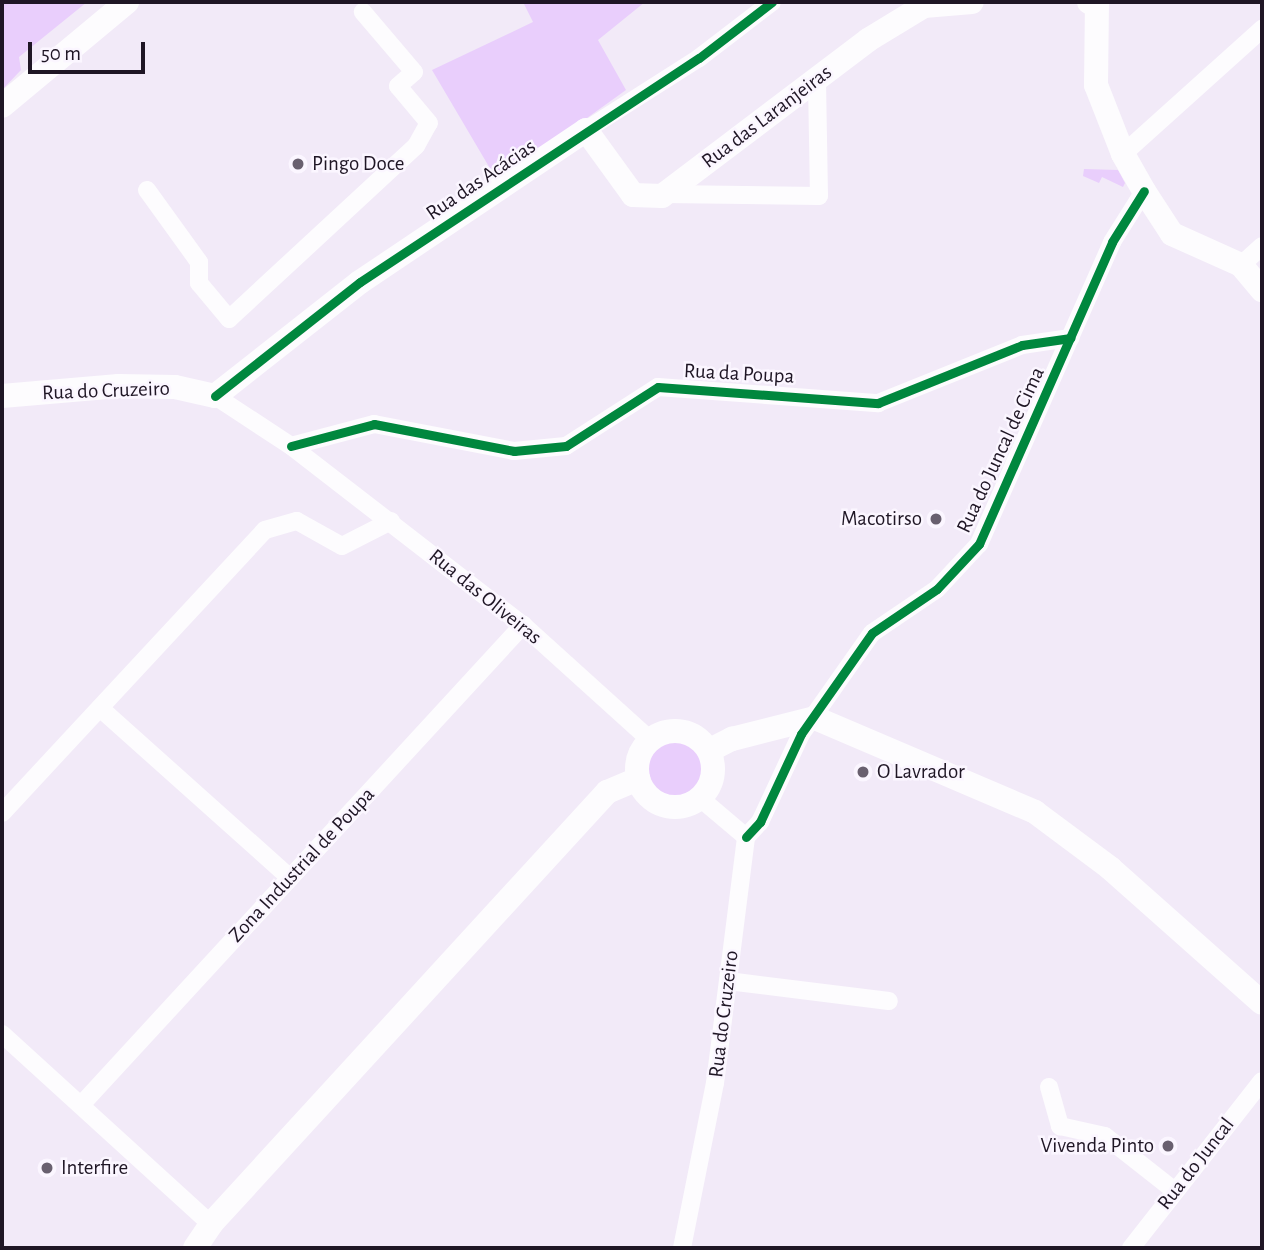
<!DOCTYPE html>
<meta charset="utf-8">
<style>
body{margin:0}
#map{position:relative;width:1264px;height:1250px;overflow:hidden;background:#f2eaf8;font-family:"Alegreya Sans",sans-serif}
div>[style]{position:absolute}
.green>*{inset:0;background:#e9cefc}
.round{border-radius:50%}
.street>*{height:18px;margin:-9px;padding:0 9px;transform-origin:9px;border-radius:9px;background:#fdfcfe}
.secondary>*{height:24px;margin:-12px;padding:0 12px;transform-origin:12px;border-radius:12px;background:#fdfcfe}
.secondary>.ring{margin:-12px;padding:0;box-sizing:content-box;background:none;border:24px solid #fdfcfe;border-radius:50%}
.cycleway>*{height:9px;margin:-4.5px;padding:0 4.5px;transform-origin:4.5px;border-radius:4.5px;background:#00873e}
.dots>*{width:19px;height:19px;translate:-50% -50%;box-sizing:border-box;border:4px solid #fbf6ff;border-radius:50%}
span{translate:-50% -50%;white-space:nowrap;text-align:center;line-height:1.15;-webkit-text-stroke:5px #fbf6ff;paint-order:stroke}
.street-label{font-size:21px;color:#1f1625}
.poi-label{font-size:21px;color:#1f1625}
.left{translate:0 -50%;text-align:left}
.right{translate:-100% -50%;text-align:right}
.frame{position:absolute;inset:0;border:4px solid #1f1625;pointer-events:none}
.scale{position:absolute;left:28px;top:42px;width:117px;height:32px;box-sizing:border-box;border:4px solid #1f1625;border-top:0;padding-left:9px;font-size:21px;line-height:24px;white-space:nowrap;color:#1f1625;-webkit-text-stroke:5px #fbf6ff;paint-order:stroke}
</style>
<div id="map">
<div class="green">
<div style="clip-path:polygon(2px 2px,87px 2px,19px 57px,21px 70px,2px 90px)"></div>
<div style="clip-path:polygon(523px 2px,645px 2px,598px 40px,626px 90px,498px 182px,432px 70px,533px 22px)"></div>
<div style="clip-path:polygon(1084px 169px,1118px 170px,1125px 183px,1123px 187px,1102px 177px,1099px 183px,1083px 176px)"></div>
<div class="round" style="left:646px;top:740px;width:58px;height:58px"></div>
</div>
<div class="street">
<div style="left:586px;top:130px;width:134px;rotate:-32.5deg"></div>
<div style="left:699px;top:58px;width:92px;rotate:-37.5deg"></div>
<div style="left:1123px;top:154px;width:187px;rotate:-42deg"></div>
<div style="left:147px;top:190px;width:89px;rotate:54.2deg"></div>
<div style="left:199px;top:262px;width:21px;rotate:90deg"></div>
<div style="left:199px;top:283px;width:47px;rotate:50.2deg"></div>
<div style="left:229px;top:319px;width:255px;rotate:-42.8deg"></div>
<div style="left:416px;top:146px;width:26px;rotate:-61deg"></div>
<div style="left:429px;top:123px;width:48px;rotate:-130deg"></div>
<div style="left:398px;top:86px;width:21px;rotate:-41deg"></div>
<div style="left:414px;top:72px;width:79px;rotate:-130.4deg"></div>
<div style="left:665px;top:194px;width:154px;rotate:0.7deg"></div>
<div style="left:819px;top:196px;width:115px;rotate:-91deg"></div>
<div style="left:1241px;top:265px;width:28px;rotate:-42deg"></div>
<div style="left:215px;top:396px;width:91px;rotate:33.3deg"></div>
<div style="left:291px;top:446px;width:293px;rotate:37.7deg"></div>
<div style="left:523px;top:625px;width:170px;rotate:42.1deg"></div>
<div style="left:291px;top:446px;width:86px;rotate:-14.8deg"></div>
<div style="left:374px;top:424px;width:143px;rotate:10.9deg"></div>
<div style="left:514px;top:451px;width:52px;rotate:-5.5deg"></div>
<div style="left:566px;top:446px;width:109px;rotate:-32.7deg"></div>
<div style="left:658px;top:387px;width:221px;rotate:4.2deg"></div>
<div style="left:878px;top:403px;width:155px;rotate:-21.9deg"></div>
<div style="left:1022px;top:345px;width:49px;rotate:-8.3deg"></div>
<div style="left:100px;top:708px;width:255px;rotate:41.8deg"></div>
<div style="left:2px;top:813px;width:386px;rotate:-47.1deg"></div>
<div style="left:265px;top:530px;width:33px;rotate:-16deg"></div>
<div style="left:297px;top:521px;width:51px;rotate:29.1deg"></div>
<div style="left:342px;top:546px;width:55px;rotate:-27deg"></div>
<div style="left:746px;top:837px;width:21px;rotate:-47deg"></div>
<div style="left:760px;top:822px;width:97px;rotate:-65deg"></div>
<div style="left:801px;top:734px;width:123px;rotate:-54.9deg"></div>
<div style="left:872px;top:633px;width:78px;rotate:-34.1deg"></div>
<div style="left:937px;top:589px;width:62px;rotate:-47deg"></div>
<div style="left:979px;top:544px;width:330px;rotate:-66.2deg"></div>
<div style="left:1112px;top:242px;width:60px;rotate:-57.9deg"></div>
<div style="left:728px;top:981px;width:162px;rotate:7.1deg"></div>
<div style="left:2px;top:1034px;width:282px;rotate:42.3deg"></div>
<div style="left:1049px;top:1087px;width:41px;rotate:74.2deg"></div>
<div style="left:1060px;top:1126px;width:46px;rotate:12.5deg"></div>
<div style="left:1105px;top:1136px;width:89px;rotate:38.2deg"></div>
<div style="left:81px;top:1105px;width:653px;rotate:-47.36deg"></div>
<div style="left:682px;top:1248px;width:168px;rotate:-78.7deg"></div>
<div style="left:715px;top:1083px;width:248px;rotate:-82.8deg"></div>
<div style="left:746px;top:837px;width:59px;rotate:-139.8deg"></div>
<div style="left:1131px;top:1248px;width:212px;rotate:-51.9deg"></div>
</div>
<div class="secondary">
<div style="left:1089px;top:2px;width:8px"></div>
<div style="left:1097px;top:2px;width:83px;rotate:90.7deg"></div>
<div style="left:1096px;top:85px;width:74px;rotate:68.6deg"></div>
<div style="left:1123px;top:154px;width:43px;rotate:60.4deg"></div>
<div style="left:1144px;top:191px;width:51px;rotate:56.9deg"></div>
<div style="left:1172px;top:234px;width:76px;rotate:24.2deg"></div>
<div style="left:1241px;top:265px;width:33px;rotate:50deg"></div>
<div style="left:2px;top:106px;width:163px;rotate:-39.8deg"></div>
<div style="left:2px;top:396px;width:117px;rotate:-4.9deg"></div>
<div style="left:119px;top:386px;width:56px;rotate:1deg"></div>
<div style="left:175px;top:387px;width:41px;rotate:12.7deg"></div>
<div style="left:215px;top:396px;width:184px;rotate:-38.2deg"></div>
<div style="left:360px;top:282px;width:272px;rotate:-33.9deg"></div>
<div style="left:586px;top:130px;width:80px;rotate:54.1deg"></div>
<div style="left:633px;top:195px;width:29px;rotate:2deg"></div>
<div style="left:662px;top:196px;width:258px;rotate:-37.1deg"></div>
<div style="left:868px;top:40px;width:66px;rotate:-31.3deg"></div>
<div style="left:924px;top:6px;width:48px;rotate:-4.8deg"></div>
<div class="ring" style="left:637px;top:731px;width:52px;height:52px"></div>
<div style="left:710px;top:750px;width:25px;rotate:-27deg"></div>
<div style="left:732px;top:739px;width:86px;rotate:-14.2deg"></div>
<div style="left:815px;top:718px;width:239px;rotate:23.1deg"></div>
<div style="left:1035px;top:812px;width:94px;rotate:36.7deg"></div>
<div style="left:1110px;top:868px;width:203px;rotate:41.6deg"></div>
<div style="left:195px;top:1248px;width:29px;rotate:-56deg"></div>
<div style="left:211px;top:1224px;width:586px;rotate:-47.49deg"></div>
<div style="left:607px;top:792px;width:34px;rotate:-23deg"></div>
</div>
<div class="cycleway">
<div style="left:215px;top:396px;width:184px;rotate:-38.2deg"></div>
<div style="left:360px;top:282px;width:406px;rotate:-33.5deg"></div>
<div style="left:699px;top:58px;width:92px;rotate:-37.5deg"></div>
<div style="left:291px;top:446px;width:86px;rotate:-14.8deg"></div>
<div style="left:374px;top:424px;width:143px;rotate:10.9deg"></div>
<div style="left:514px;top:451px;width:52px;rotate:-5.5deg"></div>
<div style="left:566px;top:446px;width:109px;rotate:-32.7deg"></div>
<div style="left:658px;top:387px;width:221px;rotate:4.2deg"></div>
<div style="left:878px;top:403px;width:155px;rotate:-21.9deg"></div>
<div style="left:1022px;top:345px;width:49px;rotate:-8.3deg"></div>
<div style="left:746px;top:837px;width:21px;rotate:-47deg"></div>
<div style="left:760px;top:822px;width:97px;rotate:-65deg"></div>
<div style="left:801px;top:734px;width:123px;rotate:-54.9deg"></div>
<div style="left:872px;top:633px;width:78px;rotate:-34.1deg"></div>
<div style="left:937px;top:589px;width:62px;rotate:-47deg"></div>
<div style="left:979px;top:544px;width:330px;rotate:-66.2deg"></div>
<div style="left:1112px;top:242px;width:60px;rotate:-57.9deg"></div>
</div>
<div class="dots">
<div style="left:298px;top:164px;background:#69606f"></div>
<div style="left:936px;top:519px;background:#69606f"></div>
<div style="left:863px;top:772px;background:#69606f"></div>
<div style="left:1168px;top:1146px;background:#69606f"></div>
<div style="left:47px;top:1168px;background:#69606f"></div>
</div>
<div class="street-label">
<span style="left:767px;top:117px;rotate:-37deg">Rua das Laranjeiras</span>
<span style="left:481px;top:180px;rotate:-34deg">Rua das Acácias</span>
<span style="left:739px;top:374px;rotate:3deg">Rua da Poupa</span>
<span style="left:106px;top:391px;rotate:-2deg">Rua do Cruzeiro</span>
<span style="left:1001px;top:450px;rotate:-65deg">Rua do Juncal de Cima</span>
<span style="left:485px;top:597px;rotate:39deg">Rua das Oliveiras</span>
<span style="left:302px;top:865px;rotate:-47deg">Zona Industrial de Poupa</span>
<span style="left:724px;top:1014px;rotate:-83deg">Rua do Cruzeiro</span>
<span style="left:1196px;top:1164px;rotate:-52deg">Rua do Juncal</span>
</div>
<div class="poi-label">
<span class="left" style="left:312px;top:164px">Pingo Doce</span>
<span class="right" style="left:922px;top:519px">Macotirso</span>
<span class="left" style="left:877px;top:772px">O Lavrador</span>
<span class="right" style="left:1154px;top:1146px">Vivenda Pinto</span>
<span class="left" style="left:61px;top:1168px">Interfire</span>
</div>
<div class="frame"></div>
<div class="scale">50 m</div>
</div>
